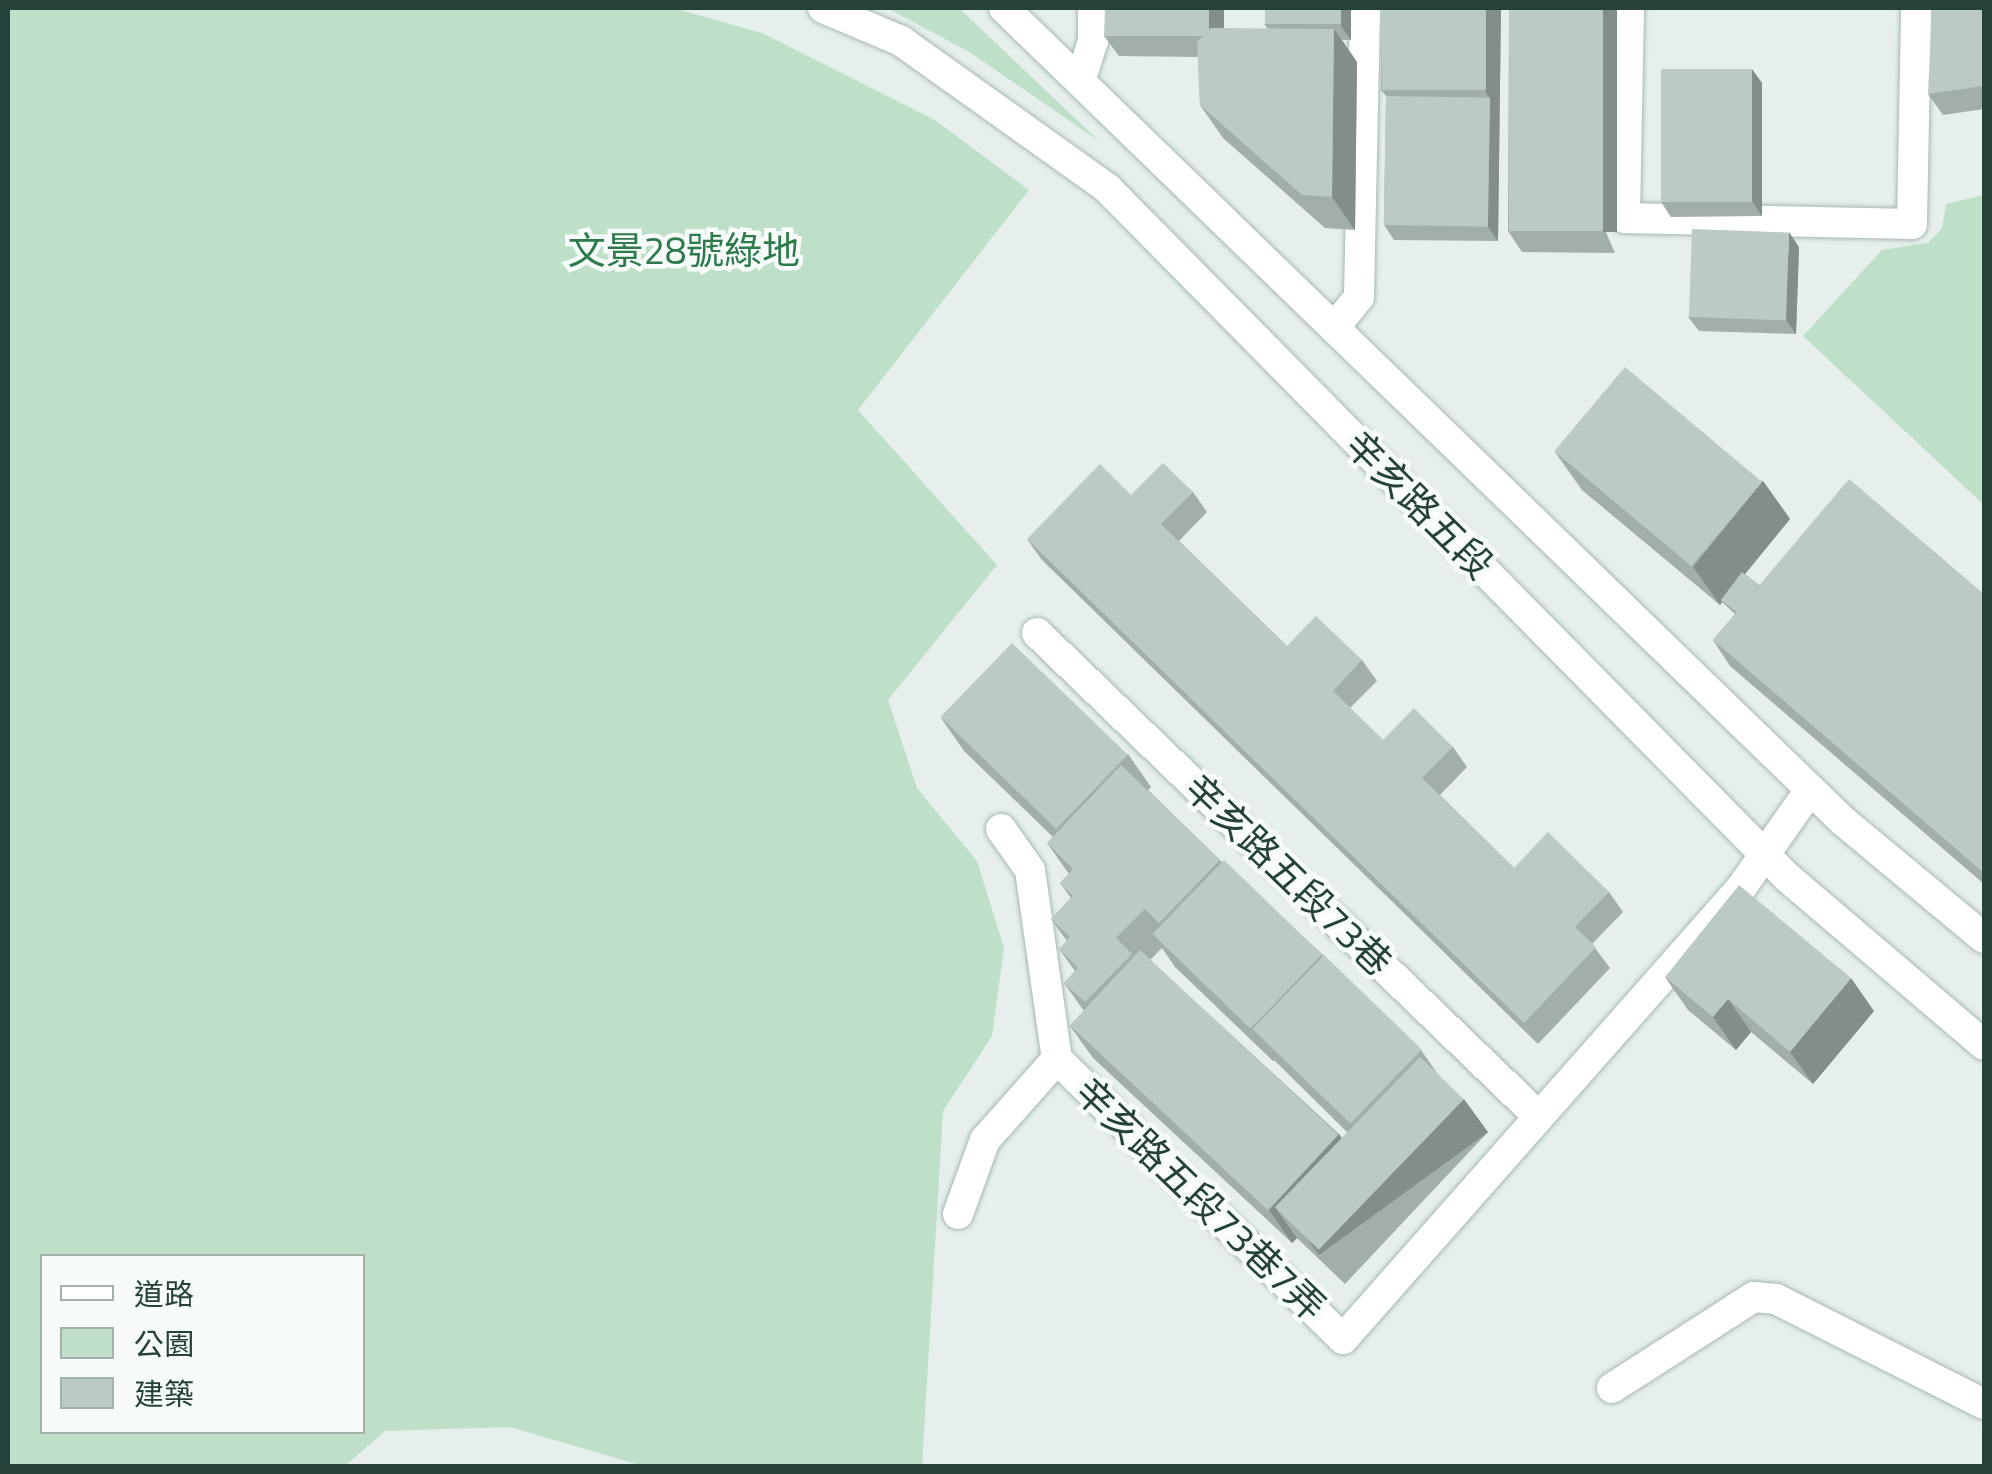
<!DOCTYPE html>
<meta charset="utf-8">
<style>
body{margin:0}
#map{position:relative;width:1992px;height:1474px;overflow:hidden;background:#e6efeb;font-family:"Titillium Web","Noto Sans TC",sans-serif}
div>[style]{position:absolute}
.green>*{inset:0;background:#bfe0c8}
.roads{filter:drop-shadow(0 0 2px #a8b8b2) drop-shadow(0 0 2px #a8b8b2)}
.lane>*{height:30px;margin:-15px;padding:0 15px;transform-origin:15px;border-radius:15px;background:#fff}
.street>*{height:30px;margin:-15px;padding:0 15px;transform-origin:15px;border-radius:15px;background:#fff}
.secondary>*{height:30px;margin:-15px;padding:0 15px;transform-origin:15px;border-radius:15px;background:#fff}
.wall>*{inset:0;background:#a1aea9}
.shaded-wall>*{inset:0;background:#838d89;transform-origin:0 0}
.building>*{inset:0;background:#bbcac4;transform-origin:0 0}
span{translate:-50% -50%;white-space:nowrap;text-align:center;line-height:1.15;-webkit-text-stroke:9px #f7fbf9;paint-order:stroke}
.park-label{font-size:38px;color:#2d7a4b}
.street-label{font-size:38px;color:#24423a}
.frame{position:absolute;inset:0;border:10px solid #24423a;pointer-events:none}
.legend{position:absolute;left:40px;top:1254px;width:325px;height:180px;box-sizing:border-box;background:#f7fbf9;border:2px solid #a3b1ad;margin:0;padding:12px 18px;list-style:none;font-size:30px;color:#24423a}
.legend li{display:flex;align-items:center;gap:20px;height:50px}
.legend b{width:50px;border:2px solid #a3b1ad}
</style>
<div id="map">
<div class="green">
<div style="clip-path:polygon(evenodd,8px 8px,673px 8px,762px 33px,935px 120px,1029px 190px,858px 410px,997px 565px,888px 700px,917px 788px,977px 861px,1004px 948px,992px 1036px,943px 1111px,922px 1466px,643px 1466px,510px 1427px,385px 1431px,345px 1466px,8px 1466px,8px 8px,42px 1256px,362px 1256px,362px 1432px,42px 1432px,42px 1256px)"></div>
<div style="clip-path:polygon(887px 8px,959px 8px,1100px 142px,971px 53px)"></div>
<div style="clip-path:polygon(1984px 195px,1984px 505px,1803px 336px,1882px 250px,1927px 243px,1942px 229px,1946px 204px)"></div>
</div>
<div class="roads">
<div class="lane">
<div style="left:1037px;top:633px;width:697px;rotate:43.95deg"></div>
<div style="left:1001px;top:829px;width:50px;rotate:54.7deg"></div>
<div style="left:1030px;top:870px;width:191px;rotate:81.9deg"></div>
<div style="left:1057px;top:1059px;width:400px;rotate:44.4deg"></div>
<div style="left:1343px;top:1339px;width:602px;rotate:-48.57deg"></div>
<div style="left:1741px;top:888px;width:120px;rotate:-54.9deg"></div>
<div style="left:958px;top:1214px;width:79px;rotate:-70deg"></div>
<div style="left:985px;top:1140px;width:108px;rotate:-48.4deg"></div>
<div style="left:1612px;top:1388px;width:169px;rotate:-32.7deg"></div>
<div style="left:1754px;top:1297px;width:22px;rotate:5deg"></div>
<div style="left:1776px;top:1299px;width:233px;rotate:26.8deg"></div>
</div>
<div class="street">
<div style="left:1629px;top:8px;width:210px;rotate:91.1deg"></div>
<div style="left:1625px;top:218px;width:287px;rotate:1.2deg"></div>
<div style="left:1912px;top:224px;width:216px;rotate:-88.9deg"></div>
<div style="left:1081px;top:78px;width:39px;rotate:-72deg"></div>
<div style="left:1093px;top:41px;width:33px;rotate:-90deg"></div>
<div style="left:1334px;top:328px;width:40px;rotate:-51deg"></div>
<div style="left:1359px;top:297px;width:289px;rotate:-88.8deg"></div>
</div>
<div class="secondary">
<div style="left:823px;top:8px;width:85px;rotate:22.9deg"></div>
<div style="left:901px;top:41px;width:253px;rotate:35.5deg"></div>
<div style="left:1107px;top:188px;width:969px;rotate:45.38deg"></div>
<div style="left:1788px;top:878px;width:257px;rotate:40.4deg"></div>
<div style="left:1004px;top:8px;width:1168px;rotate:44.1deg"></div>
<div style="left:1843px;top:821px;width:183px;rotate:39.7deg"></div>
</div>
</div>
<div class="wall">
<div style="clip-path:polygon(1224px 8px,1224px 29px,1268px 29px,1264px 24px,1351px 8px,1351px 40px,1342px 40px,1357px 62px,1355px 230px,1325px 228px,1223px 138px,1200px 105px,1198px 57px,1119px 56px,1104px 36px)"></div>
<div style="clip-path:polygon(1382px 8px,1501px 8px,1498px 241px,1394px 240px,1384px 225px,1386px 96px,1381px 90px)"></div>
<div style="clip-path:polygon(1509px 8px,1615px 253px,1522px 252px,1508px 231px)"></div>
<div style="clip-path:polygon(1984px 8px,1984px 109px,1943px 115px,1928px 94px)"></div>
<div style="clip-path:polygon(1762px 83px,1762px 216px,1671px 217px,1661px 202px)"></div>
<div style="clip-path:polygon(1799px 247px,1796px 334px,1699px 331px,1688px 317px)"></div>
<div style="clip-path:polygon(1555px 452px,1763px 481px,1790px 519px,1745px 574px,1759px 585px,1984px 594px,1984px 884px,1730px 666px,1713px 640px,1735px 614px,1722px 602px,1720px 605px,1582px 490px)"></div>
<div style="clip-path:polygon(1193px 492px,1207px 512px,1179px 541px,1287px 646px,1362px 660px,1377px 681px,1350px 708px,1383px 740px,1453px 747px,1467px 767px,1440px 795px,1514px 868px,1609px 892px,1623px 912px,1592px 944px,1610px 968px,1538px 1044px,1042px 560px,1027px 539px,1131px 495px)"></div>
<div style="clip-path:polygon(evenodd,941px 718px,1128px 754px,1151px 787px,1148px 790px,1222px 862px,1322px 954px,1421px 1050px,1437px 1073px,1488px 1132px,1345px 1284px,1297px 1238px,1292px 1243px,1093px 1058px,1070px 1026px,1084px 1011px,1064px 983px,1075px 971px,1059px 949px,1067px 941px,1051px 919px,1071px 898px,1060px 883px,1069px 874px,1047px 843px,1053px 837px,964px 751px,941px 718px,1162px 948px,1175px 967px,1273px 1061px,1274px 1060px,1349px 1134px,1343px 1140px,1339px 1134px,1150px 960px,1162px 948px)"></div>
<div style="clip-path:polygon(1665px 977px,1874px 1011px,1813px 1084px,1751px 1032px,1736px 1050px,1688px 1010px)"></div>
</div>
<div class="shaded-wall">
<div style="clip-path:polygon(1209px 8px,1224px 8px,1224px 57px,1209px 37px)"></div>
<div style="clip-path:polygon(1341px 8px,1351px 8px,1351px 40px,1341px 26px)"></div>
<div style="clip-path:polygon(1486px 8px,1501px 8px,1498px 241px,1488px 227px,1490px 98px,1485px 92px)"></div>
<div style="left:1603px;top:8px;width:14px;height:224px"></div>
<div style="clip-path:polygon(1334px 29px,1357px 62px,1355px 230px,1332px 197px)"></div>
<div style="clip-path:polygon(1752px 69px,1762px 83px,1762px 216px,1752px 201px)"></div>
<div style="clip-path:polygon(1789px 232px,1799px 247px,1796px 334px,1786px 320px)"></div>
<div style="clip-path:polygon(1763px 481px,1790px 519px,1723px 601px,1720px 599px,1722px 602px,1720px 605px,1693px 567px)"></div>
<div style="clip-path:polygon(1851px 978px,1874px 1011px,1813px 1084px,1790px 1052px)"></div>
<div style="clip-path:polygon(1728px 999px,1751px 1032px,1736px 1050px,1713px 1017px)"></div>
<div style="left:1464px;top:1099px;width:41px;height:209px;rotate:54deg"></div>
<div style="clip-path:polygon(1339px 1134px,1362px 1167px,1277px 1210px,1297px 1238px,1292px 1243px,1269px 1210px)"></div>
</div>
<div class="building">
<div style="clip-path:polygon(1105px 8px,1209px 8px,1209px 31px,1203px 36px,1104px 36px)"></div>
<div style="left:1265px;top:8px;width:76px;height:16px"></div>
<div style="left:1382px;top:8px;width:104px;height:82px"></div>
<div style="left:1509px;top:8px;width:94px;height:223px"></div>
<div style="clip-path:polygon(1932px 8px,1984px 8px,1984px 86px,1928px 94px)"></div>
<div style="clip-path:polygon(1211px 28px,1334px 29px,1332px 197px,1302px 195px,1200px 105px,1197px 42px)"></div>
<div style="left:1661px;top:69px;width:91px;height:133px"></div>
<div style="left:1386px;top:96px;width:104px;height:129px;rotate:1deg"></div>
<div style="left:1692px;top:229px;width:97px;height:88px;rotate:2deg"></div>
<div style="left:1625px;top:367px;width:179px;height:110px;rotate:40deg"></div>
<div style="clip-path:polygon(1163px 463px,1193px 492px,1161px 524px,1287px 646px,1316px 616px,1362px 660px,1333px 691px,1383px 740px,1414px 708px,1453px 747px,1422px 778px,1514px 868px,1548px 832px,1609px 892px,1575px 927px,1596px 947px,1524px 1023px,1027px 539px,1100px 464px,1131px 495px)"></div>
<div style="clip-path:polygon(1849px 479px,1984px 594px,1984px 873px,1713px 640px)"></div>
<div style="left:1742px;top:572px;width:21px;height:35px;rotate:37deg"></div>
<div style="left:1012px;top:643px;width:161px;height:103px;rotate:44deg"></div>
<div style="clip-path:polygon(1121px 765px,1220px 860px,1159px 923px,1145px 909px,1116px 938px,1132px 954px,1085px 1002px,1064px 983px,1078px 968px,1059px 949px,1070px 937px,1051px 919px,1073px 896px,1060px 883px,1073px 869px,1047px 843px)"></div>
<div style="left:1224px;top:860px;width:136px;height:103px;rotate:44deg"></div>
<div style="clip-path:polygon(1739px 885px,1851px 978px,1790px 1052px,1728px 999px,1713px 1017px,1665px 977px)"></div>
<div style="left:1140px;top:950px;width:271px;height:103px;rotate:43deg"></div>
<div style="left:1324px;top:955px;width:136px;height:103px;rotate:44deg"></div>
<div style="left:1420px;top:1057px;width:61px;height:209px;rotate:44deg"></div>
</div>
<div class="park-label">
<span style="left:684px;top:251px">文景28號綠地</span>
</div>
<div class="street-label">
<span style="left:1419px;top:505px;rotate:45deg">辛亥路五段</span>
<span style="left:1288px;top:875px;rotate:44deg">辛亥路五段73巷</span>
<span style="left:1200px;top:1199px;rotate:44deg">辛亥路五段73巷7弄</span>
</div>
<div class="frame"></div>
<ul class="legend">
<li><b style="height:12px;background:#fff"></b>道路</li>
<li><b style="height:28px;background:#bfe0c8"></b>公園</li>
<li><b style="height:28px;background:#bbcac4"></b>建築</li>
</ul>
</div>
